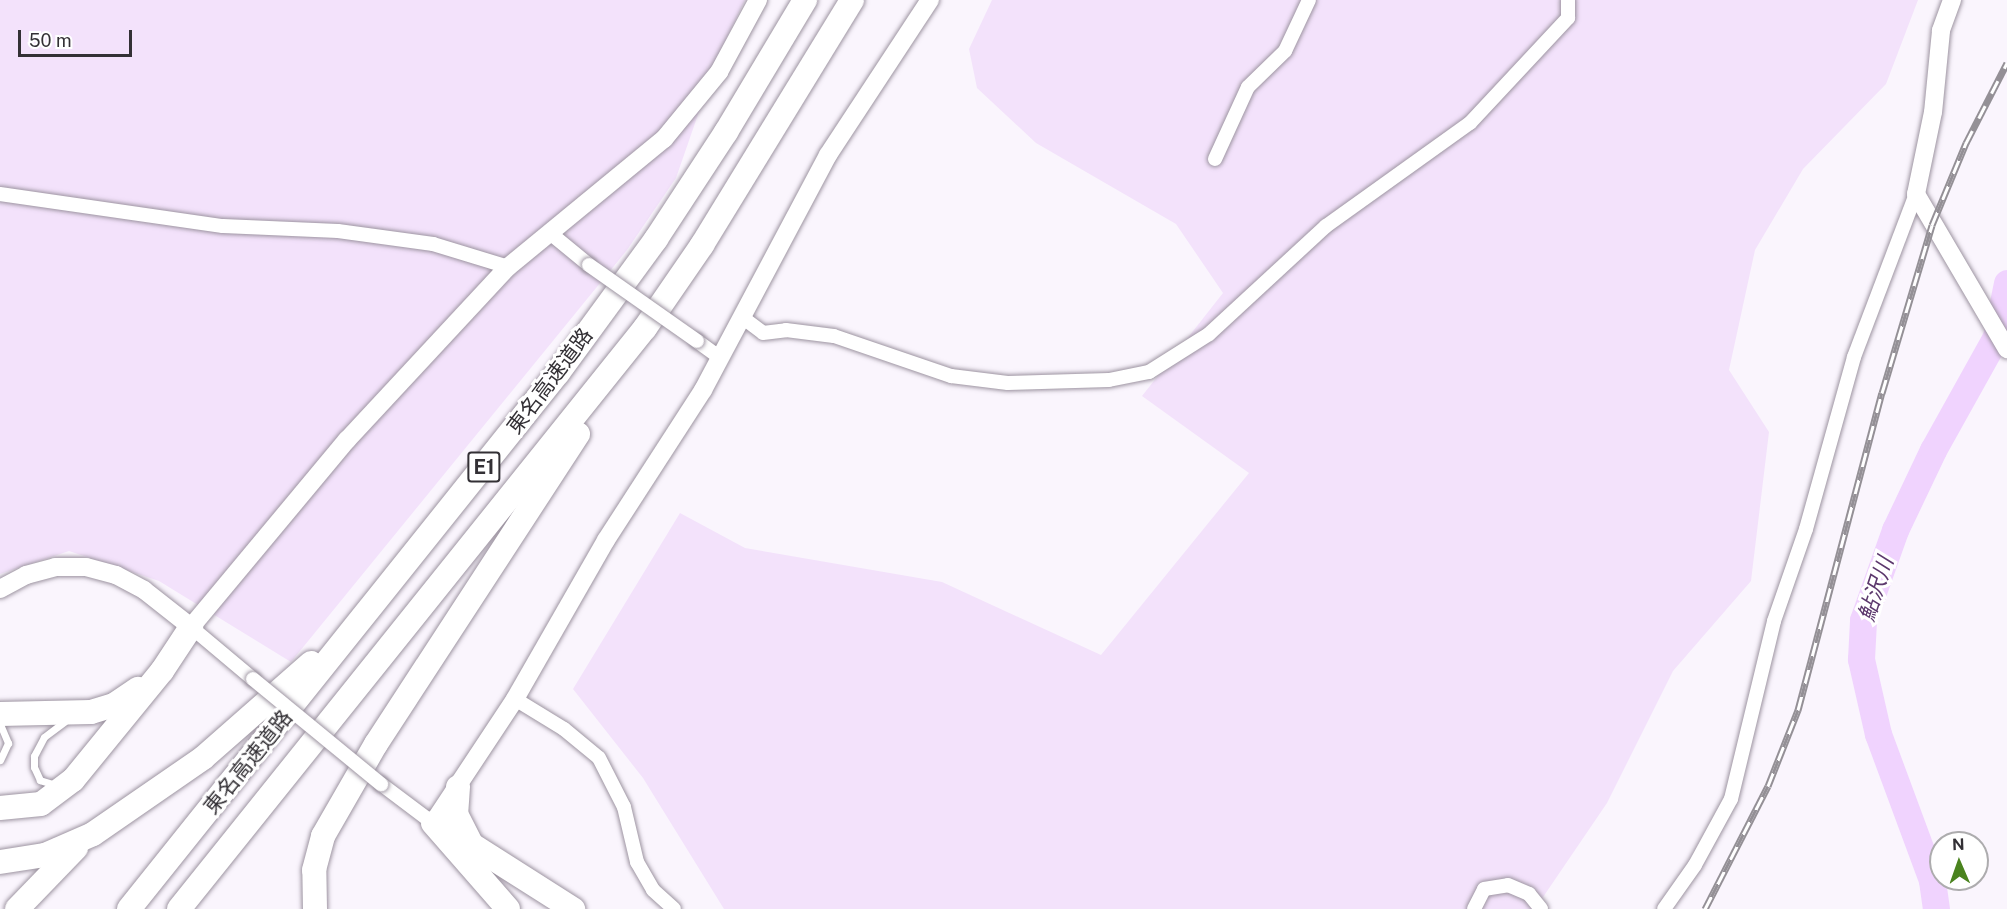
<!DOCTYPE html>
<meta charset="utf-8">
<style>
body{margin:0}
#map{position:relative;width:2007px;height:909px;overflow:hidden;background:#faf5fd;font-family:"Public Sans","Noto Sans JP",sans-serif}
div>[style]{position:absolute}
.green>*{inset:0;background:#f3e2fb}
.stream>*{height:4.5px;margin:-2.25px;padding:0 2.25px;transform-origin:2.25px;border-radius:2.25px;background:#f0d3fe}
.river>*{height:27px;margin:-13.5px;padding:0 13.5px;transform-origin:13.5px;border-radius:13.5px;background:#f0d3fe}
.roads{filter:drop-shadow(0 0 2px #9d94a1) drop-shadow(0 0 2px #9d94a1)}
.lane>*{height:7px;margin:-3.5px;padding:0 3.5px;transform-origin:3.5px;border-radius:3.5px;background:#fff}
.street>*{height:14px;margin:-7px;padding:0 7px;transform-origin:7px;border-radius:7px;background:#fff}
.secondary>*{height:18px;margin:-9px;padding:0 9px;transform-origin:9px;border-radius:9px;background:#fff}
.highway>*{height:24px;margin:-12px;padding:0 12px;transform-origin:12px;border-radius:12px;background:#fff}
.rail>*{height:7px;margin-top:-3.5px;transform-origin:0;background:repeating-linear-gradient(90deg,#fff 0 14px,#949096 0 28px);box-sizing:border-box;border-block:2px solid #949096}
.bridges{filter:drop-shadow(0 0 2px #9d94a1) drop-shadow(0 0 2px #9d94a1)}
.street-bridge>*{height:14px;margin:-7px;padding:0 7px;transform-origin:7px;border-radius:7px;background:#fff}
span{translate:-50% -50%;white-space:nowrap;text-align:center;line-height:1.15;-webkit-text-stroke:6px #fff;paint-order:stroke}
.shield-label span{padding:2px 4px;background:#fff;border:2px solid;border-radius:4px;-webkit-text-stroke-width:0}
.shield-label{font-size:20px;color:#333035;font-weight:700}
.street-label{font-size:21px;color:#333035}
.water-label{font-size:22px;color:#5c386d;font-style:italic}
.north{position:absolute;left:1929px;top:831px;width:60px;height:60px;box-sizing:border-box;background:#fff;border:2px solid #adacae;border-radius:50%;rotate:358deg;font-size:16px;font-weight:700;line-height:24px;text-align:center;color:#333035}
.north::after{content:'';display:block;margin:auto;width:21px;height:27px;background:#4a831e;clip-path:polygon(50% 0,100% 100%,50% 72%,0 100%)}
.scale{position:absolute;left:18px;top:30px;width:114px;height:27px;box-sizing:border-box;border:3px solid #333035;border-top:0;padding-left:8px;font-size:18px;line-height:21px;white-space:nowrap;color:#333035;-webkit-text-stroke:4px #fff;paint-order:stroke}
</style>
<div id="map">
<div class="green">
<div style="clip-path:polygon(0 0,745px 0,719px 54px,676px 178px,627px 250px,291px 662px,159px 581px,69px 551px,0 574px)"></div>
<div style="clip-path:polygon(992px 0,1918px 0,1886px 84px,1803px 169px,1755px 250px,1729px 370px,1769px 432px,1751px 581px,1673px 671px,1607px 803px,1539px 903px,1539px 909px,724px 909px,643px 778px,573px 689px,680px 513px,745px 548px,942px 582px,1101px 655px,1249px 473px,1142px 396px,1223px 293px,1176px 224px,1036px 143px,977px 88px,969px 49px)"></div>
</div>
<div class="stream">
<div style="left:2000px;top:313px;width:12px;rotate:55deg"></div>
</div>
<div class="river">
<div style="left:1936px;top:909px;width:29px;rotate:-98deg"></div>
<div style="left:1932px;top:880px;width:156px;rotate:-110.3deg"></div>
<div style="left:1878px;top:734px;width:77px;rotate:-102.8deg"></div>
<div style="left:1861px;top:659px;width:39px;rotate:-87deg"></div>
<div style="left:1863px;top:620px;width:96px;rotate:-70.4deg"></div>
<div style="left:1895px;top:530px;width:89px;rotate:-64.6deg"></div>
<div style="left:1933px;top:450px;width:129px;rotate:-60.9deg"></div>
<div style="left:1996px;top:337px;width:55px;rotate:-78.5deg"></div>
</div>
<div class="roads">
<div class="lane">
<div style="left:0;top:724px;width:21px;rotate:67deg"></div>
<div style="left:8px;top:743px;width:19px;rotate:115deg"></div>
<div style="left:56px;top:785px;width:17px;rotate:-163deg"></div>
<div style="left:40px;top:780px;width:14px;rotate:-115deg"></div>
<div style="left:34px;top:767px;width:11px;rotate:-90deg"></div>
<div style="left:34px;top:756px;width:21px;rotate:-62deg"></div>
<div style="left:44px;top:737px;width:26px;rotate:-37deg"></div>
</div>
<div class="street">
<div style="left:1215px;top:159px;width:79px;rotate:-65.4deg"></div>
<div style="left:1248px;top:87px;width:52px;rotate:-44.2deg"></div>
<div style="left:1285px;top:51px;width:56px;rotate:-64.8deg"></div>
<div style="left:0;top:194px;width:225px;rotate:8.2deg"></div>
<div style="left:223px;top:226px;width:115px;rotate:2.5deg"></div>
<div style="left:338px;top:231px;width:96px;rotate:7.8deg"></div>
<div style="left:433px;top:244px;width:78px;rotate:17deg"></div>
<div style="left:550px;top:233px;width:50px;rotate:39.4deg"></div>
<div style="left:742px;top:317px;width:26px;rotate:37deg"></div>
<div style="left:763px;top:333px;width:23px;rotate:-7deg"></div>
<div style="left:786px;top:330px;width:48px;rotate:7.1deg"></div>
<div style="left:834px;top:336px;width:124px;rotate:18.9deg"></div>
<div style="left:951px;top:376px;width:57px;rotate:7deg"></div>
<div style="left:1008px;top:383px;width:101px;rotate:-1.7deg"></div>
<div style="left:1109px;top:380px;width:41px;rotate:-11.3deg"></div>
<div style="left:1149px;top:372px;width:71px;rotate:-32.3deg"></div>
<div style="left:1209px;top:334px;width:159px;rotate:-42.7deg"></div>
<div style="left:1326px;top:226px;width:177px;rotate:-35.6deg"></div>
<div style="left:1470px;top:123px;width:144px;rotate:-47deg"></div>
<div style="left:1568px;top:18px;width:18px;rotate:-90deg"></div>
<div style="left:697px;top:341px;width:29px;rotate:36deg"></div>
<div style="left:191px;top:627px;width:81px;rotate:40deg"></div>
<div style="left:515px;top:699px;width:57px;rotate:31.5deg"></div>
<div style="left:564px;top:729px;width:45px;rotate:39.6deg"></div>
<div style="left:599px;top:758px;width:55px;rotate:63deg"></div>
<div style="left:624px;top:807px;width:57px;rotate:76.7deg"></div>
<div style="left:637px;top:862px;width:32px;rotate:60deg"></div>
<div style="left:653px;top:890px;width:28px;rotate:42deg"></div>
<div style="left:381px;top:784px;width:65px;rotate:36.9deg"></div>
<div style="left:1474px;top:909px;width:22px;rotate:-63deg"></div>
<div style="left:1484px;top:889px;width:24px;rotate:-9deg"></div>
<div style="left:1508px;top:885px;width:23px;rotate:23deg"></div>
<div style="left:1529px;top:894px;width:19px;rotate:51deg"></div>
<div style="left:1664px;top:909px;width:54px;rotate:-54.8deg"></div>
<div style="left:1695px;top:865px;width:75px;rotate:-61.4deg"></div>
<div style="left:1731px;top:799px;width:183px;rotate:-76.4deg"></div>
<div style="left:1774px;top:621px;width:97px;rotate:-70.8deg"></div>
<div style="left:1806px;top:529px;width:179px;rotate:-74.4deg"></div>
<div style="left:1854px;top:357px;width:174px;rotate:-69.2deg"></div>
</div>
<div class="secondary">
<div style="left:1952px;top:0;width:33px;rotate:110deg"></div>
<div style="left:1941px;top:31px;width:81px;rotate:95.6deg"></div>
<div style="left:1933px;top:112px;width:84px;rotate:101.7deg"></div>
<div style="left:1916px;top:194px;width:180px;rotate:59.6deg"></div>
<div style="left:0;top:589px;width:30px;rotate:-28deg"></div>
<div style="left:26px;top:575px;width:30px;rotate:-15deg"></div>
<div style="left:55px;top:567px;width:31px"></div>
<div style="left:86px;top:567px;width:31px;rotate:15deg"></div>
<div style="left:116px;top:575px;width:32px;rotate:28deg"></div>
<div style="left:144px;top:590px;width:60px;rotate:38.2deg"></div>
<div style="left:191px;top:627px;width:244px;rotate:-50.2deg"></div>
<div style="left:347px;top:440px;width:236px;rotate:-47.1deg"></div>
<div style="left:508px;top:267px;width:202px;rotate:-39.4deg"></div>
<div style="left:664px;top:139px;width:87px;rotate:-50.6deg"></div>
<div style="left:719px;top:72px;width:82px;rotate:-61.6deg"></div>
<div style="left:433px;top:823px;width:149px;rotate:-56.5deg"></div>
<div style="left:515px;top:699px;width:183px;rotate:-60.2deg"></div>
<div style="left:606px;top:540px;width:179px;rotate:-57.1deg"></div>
<div style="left:703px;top:390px;width:266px;rotate:-62deg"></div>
<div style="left:828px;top:155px;width:186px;rotate:-56.7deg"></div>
</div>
<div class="highway">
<div style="left:0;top:714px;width:91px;rotate:-1.3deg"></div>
<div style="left:91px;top:712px;width:24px;rotate:-17deg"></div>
<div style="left:114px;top:705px;width:29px;rotate:-34deg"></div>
<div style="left:458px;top:787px;width:27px;rotate:94deg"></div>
<div style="left:456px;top:814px;width:35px;rotate:63deg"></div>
<div style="left:472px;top:845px;width:120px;rotate:32.4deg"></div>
<div style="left:0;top:808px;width:41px;rotate:-5.6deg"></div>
<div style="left:41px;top:804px;width:40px;rotate:-37deg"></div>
<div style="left:73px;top:780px;width:141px;rotate:-50.8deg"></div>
<div style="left:162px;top:671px;width:53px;rotate:-56.6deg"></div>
<div style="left:433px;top:823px;width:114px;rotate:48.9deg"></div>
<div style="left:0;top:862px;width:46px;rotate:-8.8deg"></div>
<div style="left:45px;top:855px;width:52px;rotate:-23.6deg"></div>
<div style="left:93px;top:834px;width:134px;rotate:-34.6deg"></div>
<div style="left:203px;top:758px;width:144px;rotate:-41.3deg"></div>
<div style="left:17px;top:909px;width:85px;rotate:-46deg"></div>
<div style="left:129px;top:909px;width:687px;rotate:-51.33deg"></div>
<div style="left:558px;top:373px;width:166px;rotate:-53.8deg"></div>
<div style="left:656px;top:239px;width:128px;rotate:-56.8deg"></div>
<div style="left:726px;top:132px;width:154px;rotate:-59.1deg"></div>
<div style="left:179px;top:909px;width:745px;rotate:-51.27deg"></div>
<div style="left:645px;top:328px;width:101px;rotate:-55.5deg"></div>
<div style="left:702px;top:245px;width:287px;rotate:-58.5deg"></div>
<div style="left:315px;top:909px;width:39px;rotate:-91deg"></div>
<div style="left:314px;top:870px;width:35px;rotate:-75deg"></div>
<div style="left:323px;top:836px;width:106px;rotate:-60.1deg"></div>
<div style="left:376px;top:744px;width:370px;rotate:-56.9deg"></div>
</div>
</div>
<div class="rail">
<div style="left:1705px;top:909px;width:138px;rotate:-62.9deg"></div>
<div style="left:1768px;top:786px;width:82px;rotate:-68.5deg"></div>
<div style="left:1798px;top:710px;width:328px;rotate:-75.2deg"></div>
<div style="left:1882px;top:393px;width:175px;rotate:-73.4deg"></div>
<div style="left:1932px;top:225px;width:89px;rotate:-67.5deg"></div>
<div style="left:1966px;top:143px;width:90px;rotate:-62.9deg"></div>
</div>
<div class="bridges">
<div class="street-bridge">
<div style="left:589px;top:265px;width:132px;rotate:35.1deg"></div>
<div style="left:253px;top:679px;width:166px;rotate:39.4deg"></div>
</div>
</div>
<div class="shield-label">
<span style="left:484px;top:467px">E1</span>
</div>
<div class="street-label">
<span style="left:550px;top:381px;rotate:-53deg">東名高速道路</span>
<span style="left:248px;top:762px;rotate:-51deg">東名高速道路</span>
</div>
<div class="water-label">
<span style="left:1876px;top:589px;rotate:-72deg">鮎沢川</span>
</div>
<div class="north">N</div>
<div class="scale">50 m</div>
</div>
